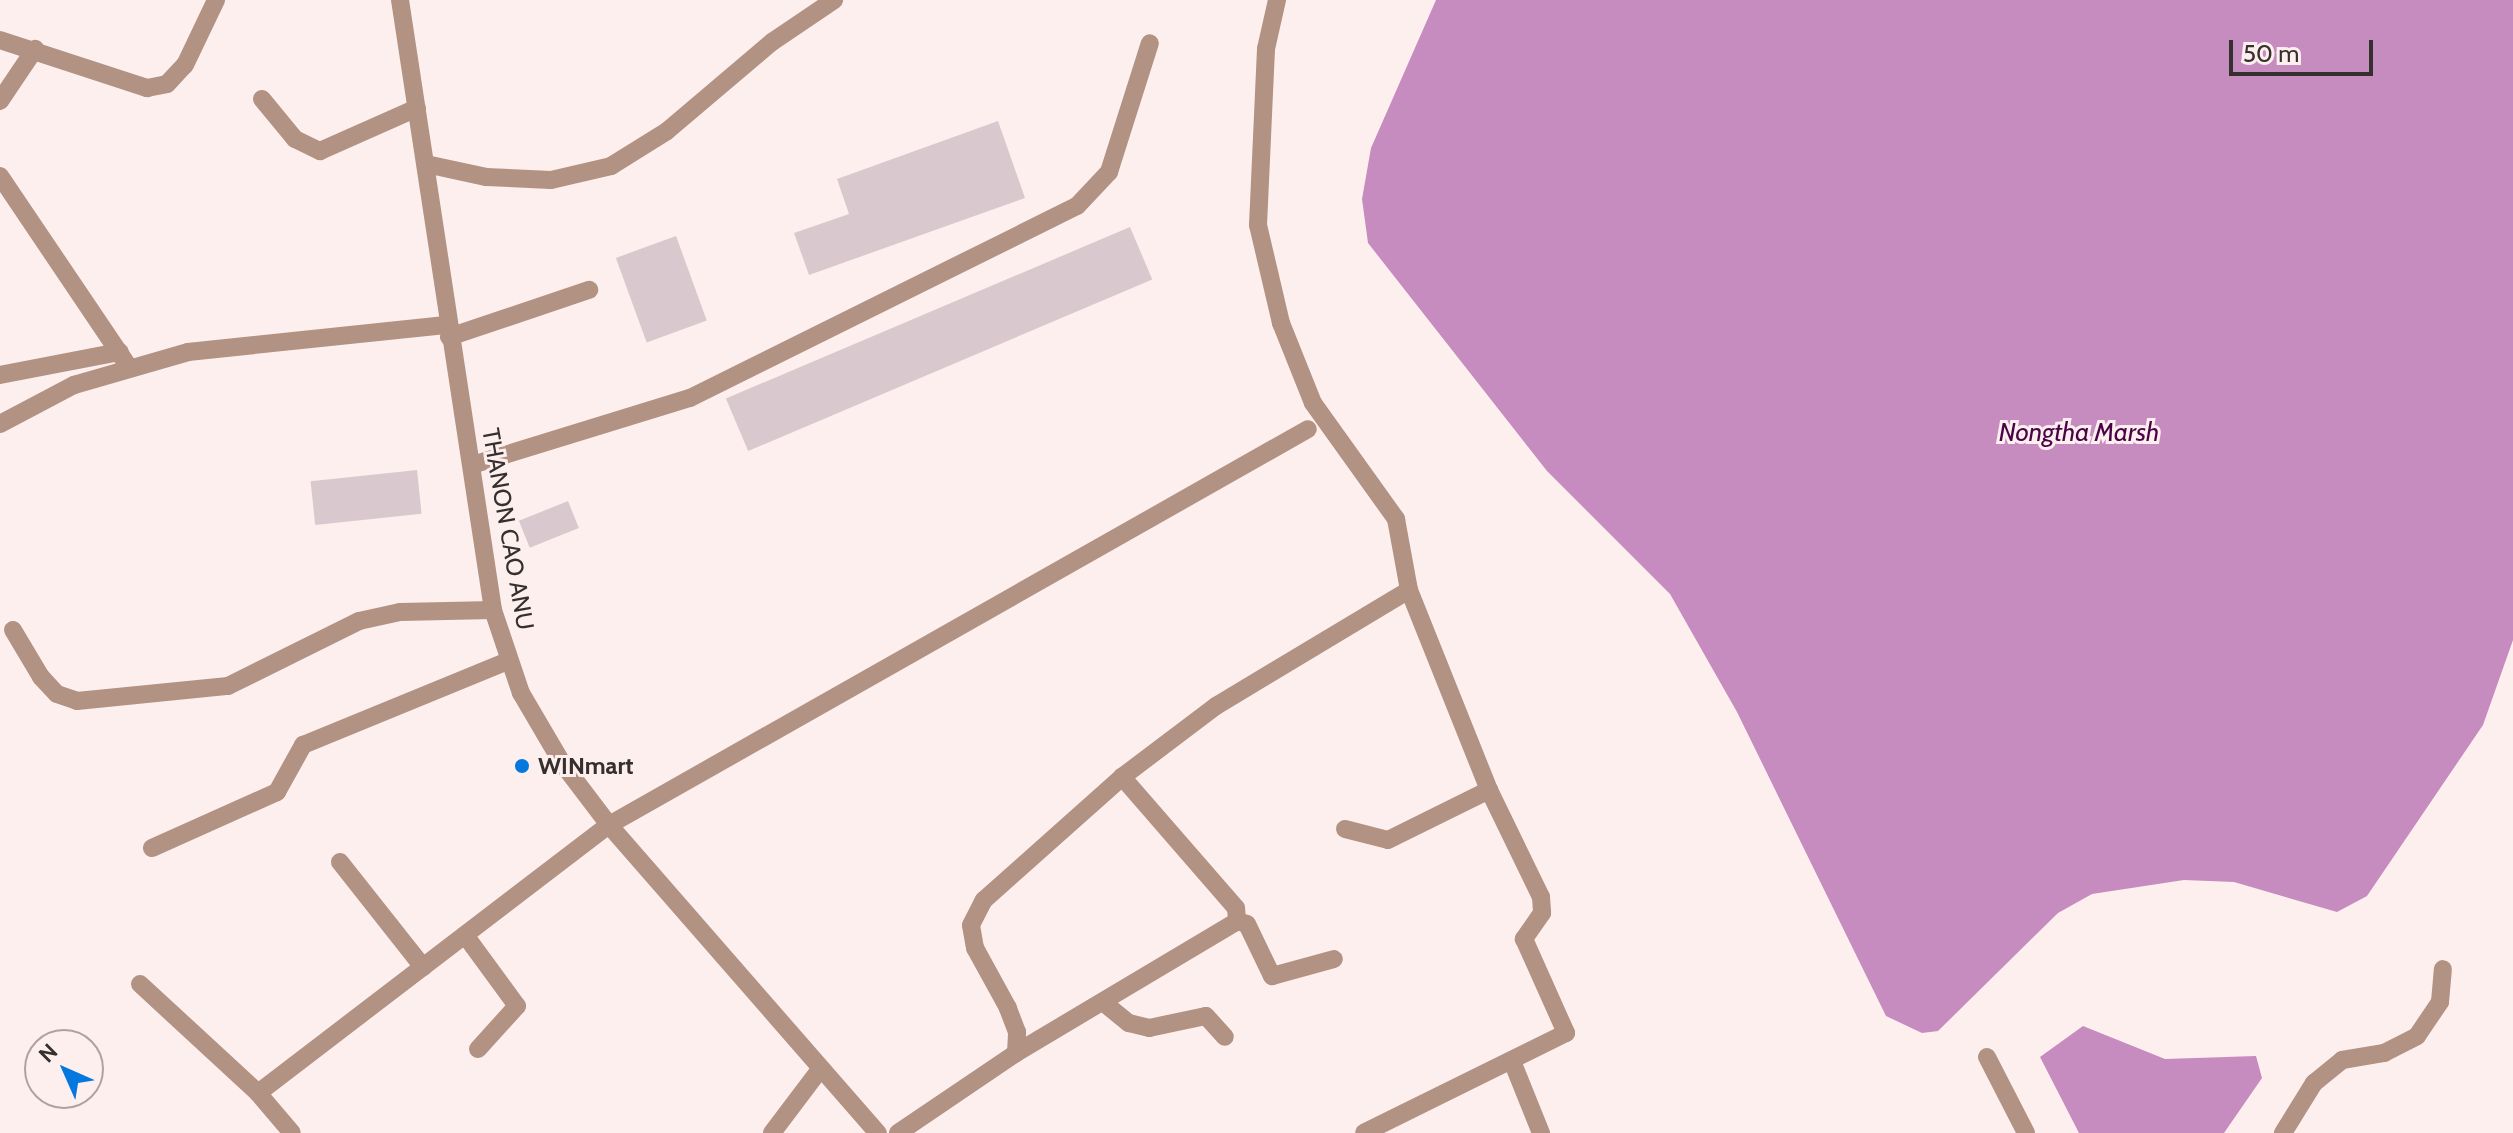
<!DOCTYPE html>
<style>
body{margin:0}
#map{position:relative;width:2513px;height:1133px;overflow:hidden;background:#fdefee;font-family:Cabin,sans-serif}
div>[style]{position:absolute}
.water>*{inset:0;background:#c68cbf}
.building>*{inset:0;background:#d9c9ce;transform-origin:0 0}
.minor>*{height:18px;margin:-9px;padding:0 9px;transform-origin:9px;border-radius:9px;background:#b19283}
.dots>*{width:22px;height:22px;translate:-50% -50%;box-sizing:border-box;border:4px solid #fdefee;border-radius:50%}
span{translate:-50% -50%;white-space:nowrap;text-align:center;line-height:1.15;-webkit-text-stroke:6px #fdefee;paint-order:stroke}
.street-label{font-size:24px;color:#352f2e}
.poi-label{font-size:24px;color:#352f2e;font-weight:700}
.left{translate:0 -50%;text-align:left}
.water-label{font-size:26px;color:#4b0348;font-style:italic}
.north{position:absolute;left:24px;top:1029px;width:80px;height:80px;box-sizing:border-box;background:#fdefee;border:2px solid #ada2a1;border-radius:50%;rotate:315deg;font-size:22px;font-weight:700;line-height:32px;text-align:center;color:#352f2e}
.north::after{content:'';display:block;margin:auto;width:28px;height:36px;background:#0578df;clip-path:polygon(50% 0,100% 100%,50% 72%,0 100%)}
.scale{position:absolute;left:2229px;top:40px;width:144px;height:36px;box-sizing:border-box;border:4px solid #352f2e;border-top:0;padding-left:10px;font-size:24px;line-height:28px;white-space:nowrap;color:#352f2e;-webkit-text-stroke:6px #fdefee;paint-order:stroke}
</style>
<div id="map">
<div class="water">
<div style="clip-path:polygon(1436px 0,2513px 0,2513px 640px,2483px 725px,2367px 896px,2337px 912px,2234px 882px,2184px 880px,2092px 894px,2058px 913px,1938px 1031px,1922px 1033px,1886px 1016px,1737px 712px,1670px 594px,1547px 471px,1368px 243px,1362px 199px,1371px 148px)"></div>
<div style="clip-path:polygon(2083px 1026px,2165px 1059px,2256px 1056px,2262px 1078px,2224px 1133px,2079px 1133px,2040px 1057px)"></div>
</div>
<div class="building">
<div style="clip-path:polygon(998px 121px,1025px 198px,809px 275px,794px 233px,849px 214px,837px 179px)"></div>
<div style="left:1130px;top:227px;width:57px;height:439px;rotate:67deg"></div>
<div style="left:676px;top:236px;width:90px;height:64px;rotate:70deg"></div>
<div style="left:417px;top:470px;width:44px;height:107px;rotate:84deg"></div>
<div style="left:568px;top:501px;width:29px;height:53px;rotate:68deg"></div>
</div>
<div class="minor">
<div style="left:400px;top:0;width:617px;rotate:81.33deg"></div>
<div style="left:493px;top:610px;width:88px;rotate:71.4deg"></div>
<div style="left:521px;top:693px;width:81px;rotate:59.6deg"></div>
<div style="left:562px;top:763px;width:78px;rotate:52.8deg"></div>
<div style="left:609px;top:825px;width:409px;rotate:48.9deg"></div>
<div style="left:1277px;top:0;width:50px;rotate:102.7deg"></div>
<div style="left:1266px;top:49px;width:176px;rotate:92.6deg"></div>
<div style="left:1258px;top:225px;width:101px;rotate:76.8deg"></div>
<div style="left:1281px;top:323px;width:86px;rotate:68.2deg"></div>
<div style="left:1313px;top:403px;width:143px;rotate:54.4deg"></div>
<div style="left:1396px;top:519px;width:72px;rotate:79.6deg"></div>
<div style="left:1409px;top:590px;width:215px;rotate:68.2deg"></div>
<div style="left:1489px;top:790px;width:119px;rotate:64.1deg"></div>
<div style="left:1541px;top:897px;width:16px;rotate:86deg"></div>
<div style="left:1542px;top:913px;width:32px;rotate:125deg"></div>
<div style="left:1524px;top:939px;width:103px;rotate:65.9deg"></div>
<div style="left:1566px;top:1033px;width:225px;rotate:153.7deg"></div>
<div style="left:0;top:40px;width:155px;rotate:18.1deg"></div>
<div style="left:147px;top:88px;width:20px;rotate:-11deg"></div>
<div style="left:167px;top:84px;width:26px;rotate:-47deg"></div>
<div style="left:185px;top:65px;width:72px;rotate:-64.5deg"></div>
<div style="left:262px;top:99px;width:52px;rotate:50.5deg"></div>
<div style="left:295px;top:139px;width:28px;rotate:26deg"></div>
<div style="left:320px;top:151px;width:106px;rotate:-23.9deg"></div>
<div style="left:0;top:101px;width:63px;rotate:-56.1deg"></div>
<div style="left:426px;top:164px;width:61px;rotate:12.2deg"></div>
<div style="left:486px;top:177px;width:65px;rotate:2.6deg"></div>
<div style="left:551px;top:180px;width:62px;rotate:-13.1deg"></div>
<div style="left:611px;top:166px;width:66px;rotate:-32deg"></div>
<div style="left:667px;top:131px;width:138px;rotate:-40.3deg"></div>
<div style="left:772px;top:42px;width:75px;rotate:-34.1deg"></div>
<div style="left:0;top:176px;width:229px;rotate:56deg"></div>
<div style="left:449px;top:337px;width:148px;rotate:-18.6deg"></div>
<div style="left:0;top:375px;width:122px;rotate:-10.9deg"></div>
<div style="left:0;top:424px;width:84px;rotate:-27.8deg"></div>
<div style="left:74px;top:385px;width:119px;rotate:-16.1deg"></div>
<div style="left:188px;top:352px;width:259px;rotate:-6deg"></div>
<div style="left:472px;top:465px;width:228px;rotate:-17.1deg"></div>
<div style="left:690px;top:398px;width:432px;rotate:-26.4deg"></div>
<div style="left:1077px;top:206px;width:47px;rotate:-46.7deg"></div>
<div style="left:1109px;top:172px;width:135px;rotate:-72.4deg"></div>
<div style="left:13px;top:630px;width:55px;rotate:59.2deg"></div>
<div style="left:41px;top:677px;width:23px;rotate:47deg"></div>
<div style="left:57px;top:694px;width:21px;rotate:19deg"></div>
<div style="left:77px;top:701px;width:152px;rotate:-5.7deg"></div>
<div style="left:228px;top:686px;width:146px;rotate:-26.4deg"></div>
<div style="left:359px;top:621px;width:42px;rotate:-12.4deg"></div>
<div style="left:400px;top:612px;width:93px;rotate:-1.2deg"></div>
<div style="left:1345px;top:829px;width:44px;rotate:14.3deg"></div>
<div style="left:1388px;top:840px;width:113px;rotate:-26.3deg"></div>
<div style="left:152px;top:848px;width:137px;rotate:-24.1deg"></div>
<div style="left:277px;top:792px;width:54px;rotate:-61deg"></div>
<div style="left:303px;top:745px;width:222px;rotate:-22.3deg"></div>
<div style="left:340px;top:862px;width:134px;rotate:51.7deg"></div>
<div style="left:1237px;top:921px;width:10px;rotate:17deg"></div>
<div style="left:1247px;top:924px;width:58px;rotate:64.3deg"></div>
<div style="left:1272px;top:976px;width:64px;rotate:-15.3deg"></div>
<div style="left:465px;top:935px;width:88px;rotate:53.8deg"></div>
<div style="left:517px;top:1006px;width:58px;rotate:132.2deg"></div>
<div style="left:140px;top:984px;width:161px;rotate:42.7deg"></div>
<div style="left:258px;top:1093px;width:52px;rotate:49.6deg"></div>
<div style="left:1104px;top:1003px;width:32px;rotate:39deg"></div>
<div style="left:1129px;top:1023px;width:21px;rotate:14deg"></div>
<div style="left:1149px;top:1028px;width:58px;rotate:-11.9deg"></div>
<div style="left:1206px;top:1016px;width:28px;rotate:48deg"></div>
<div style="left:1016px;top:1053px;width:257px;rotate:-30.8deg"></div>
<div style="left:1237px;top:921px;width:13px;rotate:-94deg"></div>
<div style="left:1236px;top:908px;width:174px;rotate:-131deg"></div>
<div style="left:1987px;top:1057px;width:85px;rotate:62.8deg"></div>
<div style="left:1512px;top:1061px;width:78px;rotate:68.1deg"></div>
<div style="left:258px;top:1093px;width:442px;rotate:-37.4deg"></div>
<div style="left:609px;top:825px;width:803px;rotate:-29.53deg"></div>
<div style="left:772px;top:1133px;width:81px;rotate:-53deg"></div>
<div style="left:898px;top:1133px;width:143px;rotate:-34.1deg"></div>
<div style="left:1016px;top:1053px;width:21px;rotate:-87deg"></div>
<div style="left:1017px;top:1032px;width:26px;rotate:-111deg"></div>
<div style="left:1008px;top:1008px;width:68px;rotate:-118.8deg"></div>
<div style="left:975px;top:948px;width:23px;rotate:-100deg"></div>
<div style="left:971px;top:925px;width:28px;rotate:-63deg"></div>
<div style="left:984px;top:900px;width:185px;rotate:-41.7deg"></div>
<div style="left:1122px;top:777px;width:118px;rotate:-37.1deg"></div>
<div style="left:1216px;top:706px;width:225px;rotate:-31deg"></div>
<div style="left:2283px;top:1133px;width:59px;rotate:-58.2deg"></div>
<div style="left:2314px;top:1083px;width:36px;rotate:-39deg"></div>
<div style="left:2342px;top:1060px;width:43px;rotate:-9.5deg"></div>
<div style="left:2384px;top:1053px;width:37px;rotate:-27deg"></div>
<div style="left:2417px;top:1036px;width:41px;rotate:-55.9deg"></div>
<div style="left:2440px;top:1002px;width:33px;rotate:-85deg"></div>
</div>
<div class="dots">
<div style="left:522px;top:766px;background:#0578df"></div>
</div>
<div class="street-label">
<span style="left:508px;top:529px;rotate:80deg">THANON CAO ANU</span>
</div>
<div class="poi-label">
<span class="left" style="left:538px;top:766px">WINmart</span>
</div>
<div class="water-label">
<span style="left:2079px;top:433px">Nongtha Marsh</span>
</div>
<div class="north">N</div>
<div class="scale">50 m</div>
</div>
